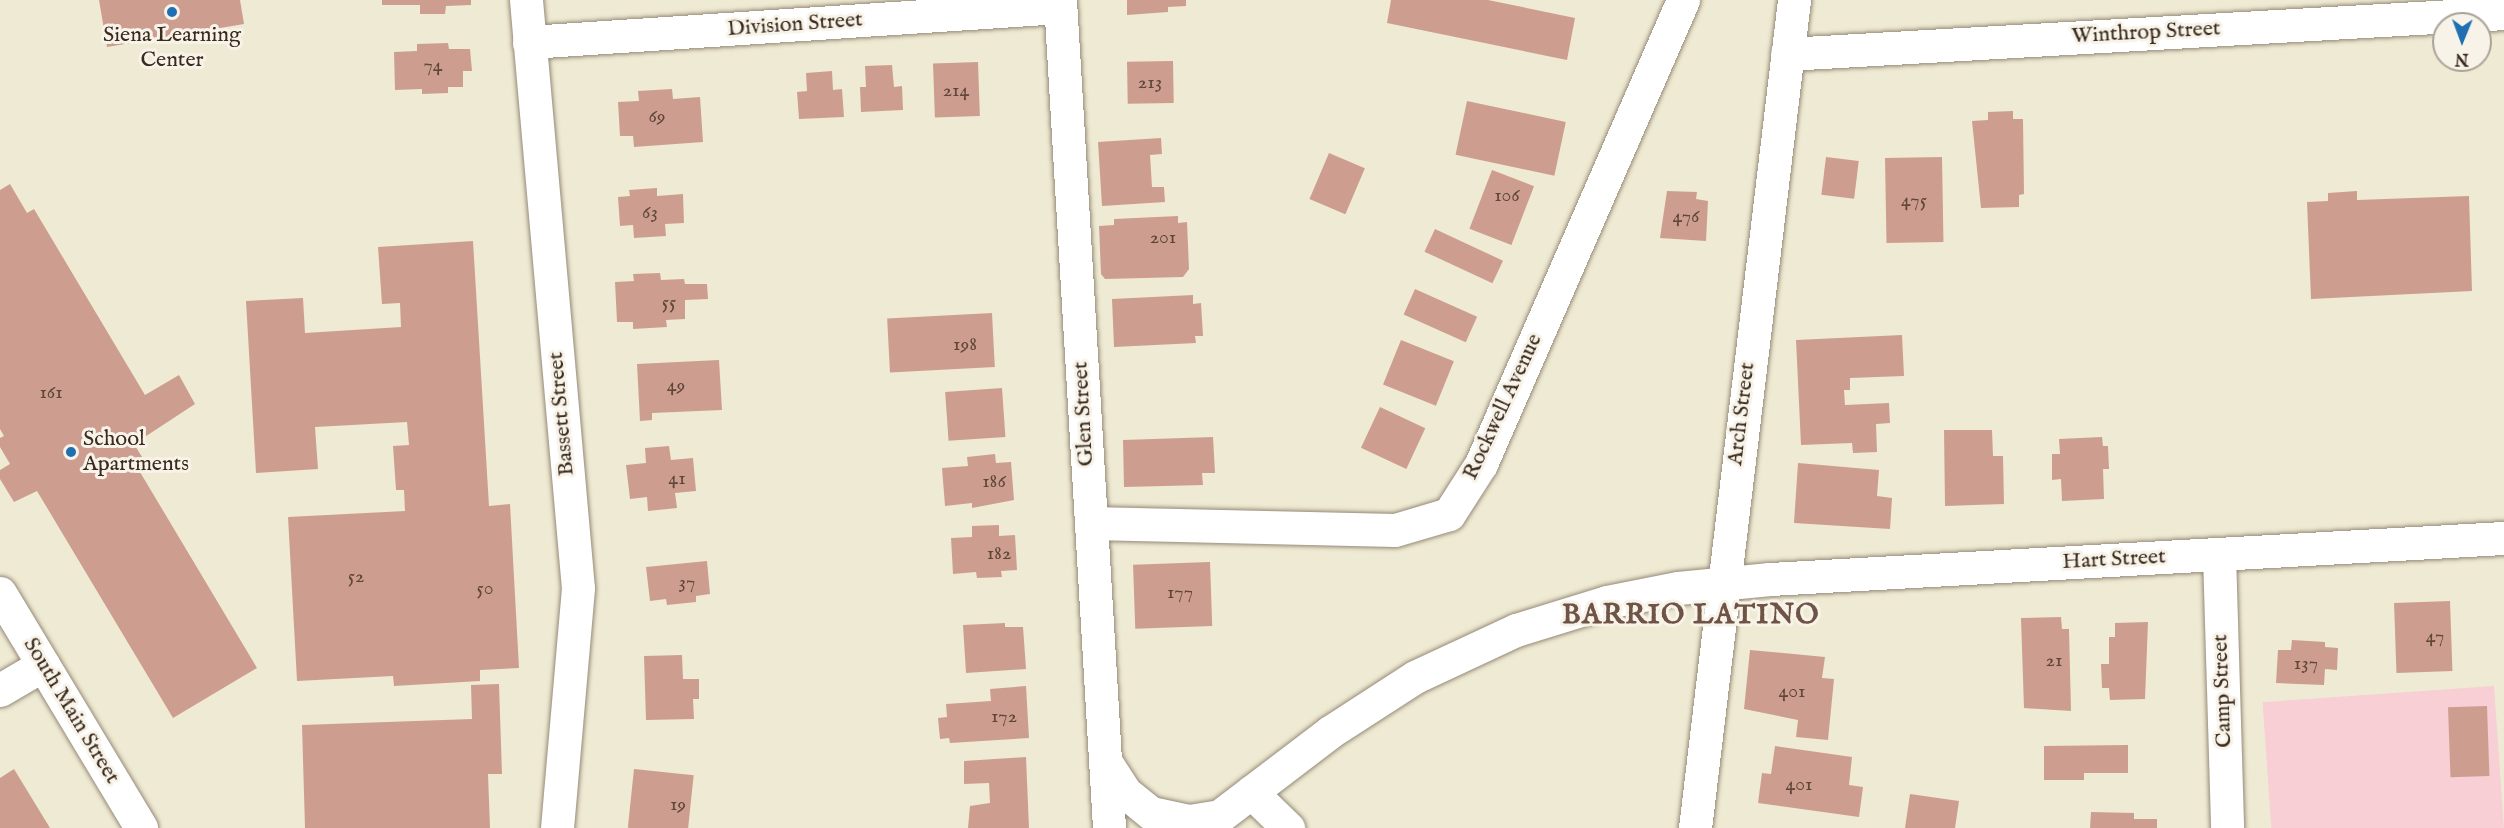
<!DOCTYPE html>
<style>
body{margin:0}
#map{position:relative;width:2504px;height:828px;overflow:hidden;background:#efead3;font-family:"IM FELL English",serif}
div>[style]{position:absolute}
.built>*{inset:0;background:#f7cfd4;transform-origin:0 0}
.building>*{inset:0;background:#cd9e8f;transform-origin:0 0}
.roads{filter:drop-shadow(0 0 2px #958a78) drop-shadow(0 0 2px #958a78)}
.street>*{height:33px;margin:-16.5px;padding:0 16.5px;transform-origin:16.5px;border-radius:16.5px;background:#fff}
.secondary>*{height:33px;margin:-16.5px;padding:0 16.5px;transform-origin:16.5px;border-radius:16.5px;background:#fff}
.primary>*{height:33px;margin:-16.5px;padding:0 16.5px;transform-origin:16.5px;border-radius:16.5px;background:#fff}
.dots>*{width:16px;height:16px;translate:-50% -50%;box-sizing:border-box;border:3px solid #f7f3e8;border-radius:50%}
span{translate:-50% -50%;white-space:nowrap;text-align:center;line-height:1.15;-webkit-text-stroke:6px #f7f3e8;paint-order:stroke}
.number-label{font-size:20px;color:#60473a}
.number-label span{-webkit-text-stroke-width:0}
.street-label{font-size:22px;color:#3b2a1e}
.poi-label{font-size:22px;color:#3b2a1e}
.left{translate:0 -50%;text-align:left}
.district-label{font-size:28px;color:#6e5346;font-weight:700;letter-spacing:1.5px}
.north{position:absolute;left:2432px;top:12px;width:60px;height:60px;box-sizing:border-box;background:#f7f3e8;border:2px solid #aca397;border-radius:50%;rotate:181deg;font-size:16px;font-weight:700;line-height:24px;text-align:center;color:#3b2a1e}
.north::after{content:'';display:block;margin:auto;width:21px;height:27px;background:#1f6fb2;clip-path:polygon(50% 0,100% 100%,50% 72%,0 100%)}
</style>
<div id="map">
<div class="built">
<div style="left:2494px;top:686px;width:142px;height:232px;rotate:86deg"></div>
</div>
<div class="building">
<div style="clip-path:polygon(99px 0,240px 0,244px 24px,107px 47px)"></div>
<div style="clip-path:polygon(382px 0,471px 0,471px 5px,446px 6px,445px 14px,420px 14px,420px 5px,382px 5px)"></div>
<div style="clip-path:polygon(1127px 0,1186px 0,1186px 6px,1168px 7px,1168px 12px,1127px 15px)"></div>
<div style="clip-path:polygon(1391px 0,1488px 0,1575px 18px,1567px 60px,1387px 23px)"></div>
<div style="clip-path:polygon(448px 43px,449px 49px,470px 49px,472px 71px,463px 71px,463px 87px,448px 87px,448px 93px,422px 94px,422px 89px,395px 90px,394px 52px,417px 51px,417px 44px)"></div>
<div style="left:1173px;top:61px;width:42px;height:46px;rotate:89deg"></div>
<div style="left:978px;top:62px;width:54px;height:45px;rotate:88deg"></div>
<div style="clip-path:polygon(892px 65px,894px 87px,902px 86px,903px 110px,861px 112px,860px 87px,866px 87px,865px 66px)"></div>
<div style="clip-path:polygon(832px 71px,833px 90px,842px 89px,844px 117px,799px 119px,797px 92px,807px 91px,806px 73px)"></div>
<div style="clip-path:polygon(672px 89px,673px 99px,700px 97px,703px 142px,634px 147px,633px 136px,620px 136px,618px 102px,639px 101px,638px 91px)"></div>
<div style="left:1467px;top:101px;width:101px;height:55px;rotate:12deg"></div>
<div style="clip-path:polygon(2013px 111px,2013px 119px,2023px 119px,2024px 194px,2019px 195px,2019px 207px,1981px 208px,1972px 121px,1988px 120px,1988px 112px)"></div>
<div style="clip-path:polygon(1161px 138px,1162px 154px,1150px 155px,1152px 187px,1164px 187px,1165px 202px,1102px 206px,1098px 142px)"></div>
<div style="left:1329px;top:153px;width:39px;height:50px;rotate:23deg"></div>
<div style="left:1826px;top:157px;width:33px;height:38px;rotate:7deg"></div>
<div style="left:1942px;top:157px;width:85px;height:57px;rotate:89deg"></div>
<div style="left:1492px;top:170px;width:45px;height:63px;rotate:21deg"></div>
<div style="clip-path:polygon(10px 184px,27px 213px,34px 209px,145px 395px,179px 375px,195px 404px,134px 444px,142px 457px,134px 462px,257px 668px,173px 718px,37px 491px,14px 502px,0 479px,0 470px,10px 464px,0 447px,0 438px,4px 436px,0 429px,0 190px)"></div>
<div style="clip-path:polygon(657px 188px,657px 196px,683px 194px,684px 223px,665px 224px,666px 236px,634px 238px,633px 225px,620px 226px,618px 197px,630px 196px,629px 190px)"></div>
<div style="clip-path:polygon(1667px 191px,1697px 192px,1696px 199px,1708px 201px,1706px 241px,1660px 238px)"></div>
<div style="clip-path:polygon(2357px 191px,2357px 200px,2469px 196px,2472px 291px,2311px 299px,2307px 202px,2328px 201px,2328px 193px)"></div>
<div style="clip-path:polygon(1178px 216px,1178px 223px,1187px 222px,1189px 269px,1183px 277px,1105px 279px,1101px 274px,1099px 226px,1114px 225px,1114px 219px)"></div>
<div style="left:1435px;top:229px;width:75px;height:25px;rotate:25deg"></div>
<div style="clip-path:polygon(473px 241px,489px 506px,510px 504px,519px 668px,480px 670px,480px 681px,394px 686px,393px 676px,297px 681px,288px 517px,405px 511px,404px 490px,396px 490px,393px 446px,409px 445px,407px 422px,315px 427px,318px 469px,256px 473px,246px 301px,303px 298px,305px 333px,401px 327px,400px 303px,382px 304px,378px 247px)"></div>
<div style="clip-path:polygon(660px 273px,661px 280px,684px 279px,685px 284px,707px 284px,708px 299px,685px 300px,685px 319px,666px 320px,667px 327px,633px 329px,633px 322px,617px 322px,615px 282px,634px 281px,633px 274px)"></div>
<div style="left:1415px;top:289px;width:68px;height:28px;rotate:24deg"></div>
<div style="clip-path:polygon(1193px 295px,1193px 304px,1201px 303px,1203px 336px,1195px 336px,1196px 343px,1114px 347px,1112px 299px)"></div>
<div style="left:992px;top:313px;width:54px;height:105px;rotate:87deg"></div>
<div style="clip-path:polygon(1902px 335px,1904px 376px,1850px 378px,1850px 390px,1844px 390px,1845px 405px,1889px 403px,1890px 423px,1876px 424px,1877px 452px,1853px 453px,1852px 443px,1801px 445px,1796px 340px)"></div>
<div style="left:1401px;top:340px;width:57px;height:48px;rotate:22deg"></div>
<div style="clip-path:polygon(719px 360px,722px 410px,652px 413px,652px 420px,640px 421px,637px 364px)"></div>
<div style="left:1002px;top:388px;width:49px;height:57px;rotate:86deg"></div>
<div style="left:1380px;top:407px;width:50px;height:45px;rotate:25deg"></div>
<div style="clip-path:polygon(1944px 430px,1992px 430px,1993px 456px,2003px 456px,2004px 504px,1945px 506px)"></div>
<div style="clip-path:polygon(1213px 437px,1215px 473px,1202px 473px,1203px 485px,1124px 487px,1123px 440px)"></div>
<div style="clip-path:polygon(2102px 437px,2103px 446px,2108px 446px,2109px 469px,2103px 469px,2104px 499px,2062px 501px,2061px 479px,2052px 480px,2052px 454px,2060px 454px,2059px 439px)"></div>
<div style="clip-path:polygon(669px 446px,671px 460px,693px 458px,696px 491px,675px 493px,677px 508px,648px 511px,647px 497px,630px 499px,626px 465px,646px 463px,645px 448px)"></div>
<div style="clip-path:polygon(995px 454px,996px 463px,1011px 462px,1014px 500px,972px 508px,972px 503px,945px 506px,942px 468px,968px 466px,967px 457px)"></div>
<div style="clip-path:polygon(1798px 463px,1879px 470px,1877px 496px,1892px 498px,1890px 529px,1794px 523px)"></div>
<div style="clip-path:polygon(999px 525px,999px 536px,1015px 535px,1017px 570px,1001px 571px,1002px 577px,977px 578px,976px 572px,953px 574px,951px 538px,972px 537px,972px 526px)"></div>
<div style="clip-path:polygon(707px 561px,710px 594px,696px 596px,696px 602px,667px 605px,666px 599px,650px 601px,646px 567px)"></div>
<div style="left:1210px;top:562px;width:64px;height:77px;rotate:88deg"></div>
<div style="left:2450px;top:601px;width:70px;height:56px;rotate:88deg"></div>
<div style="clip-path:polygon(2061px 617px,2062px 629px,2069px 629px,2071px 711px,2024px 708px,2021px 618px)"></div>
<div style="clip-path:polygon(2148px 622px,2145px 699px,2110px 700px,2109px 688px,2102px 688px,2101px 664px,2109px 664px,2109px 637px,2115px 637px,2115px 623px)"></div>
<div style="clip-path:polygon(1005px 623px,1005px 627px,1023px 627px,1026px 669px,966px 673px,963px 625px)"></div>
<div style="clip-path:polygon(2292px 640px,2325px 642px,2325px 647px,2338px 648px,2337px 670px,2325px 669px,2324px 685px,2276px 683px,2278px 650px,2291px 650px)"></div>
<div style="clip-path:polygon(1750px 650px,1825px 657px,1822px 678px,1834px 679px,1828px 740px,1796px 737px,1798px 720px,1744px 709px)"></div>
<div style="clip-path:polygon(682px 655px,683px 679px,699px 679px,699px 699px,693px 699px,694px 719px,646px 720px,644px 656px)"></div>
<div style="clip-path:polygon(499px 684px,502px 774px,488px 774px,490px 828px,305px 828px,302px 725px,472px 719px,471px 685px)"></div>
<div style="clip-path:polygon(1026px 686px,1029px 738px,950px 743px,949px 738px,940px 739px,938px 718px,947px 717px,946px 704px,991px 701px,990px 689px)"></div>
<div style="left:2487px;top:706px;width:70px;height:39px;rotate:88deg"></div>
<div style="clip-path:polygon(2128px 745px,2128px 773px,2084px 773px,2084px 780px,2044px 780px,2044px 746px)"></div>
<div style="clip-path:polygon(1775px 746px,1852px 757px,1849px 785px,1863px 787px,1859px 817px,1758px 803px,1762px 773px,1771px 774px)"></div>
<div style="clip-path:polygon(1026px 757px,1029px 828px,968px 828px,970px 806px,990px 803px,989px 783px,964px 784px,964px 761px)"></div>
<div style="clip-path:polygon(14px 769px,50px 828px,0 828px,0 778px)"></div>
<div style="left:634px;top:769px;width:60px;height:59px;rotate:6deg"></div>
<div style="clip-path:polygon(1910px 794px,1959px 801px,1955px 828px,1905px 828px)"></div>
<div style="clip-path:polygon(2091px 812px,2134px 813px,2134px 819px,2157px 819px,2157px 828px,2090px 828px)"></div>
</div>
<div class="roads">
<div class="street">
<div style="left:526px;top:0;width:590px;rotate:84.95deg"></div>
<div style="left:578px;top:588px;width:241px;rotate:95deg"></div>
<div style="left:1060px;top:0;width:829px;rotate:86.61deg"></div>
<div style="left:529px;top:42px;width:532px;rotate:-3.77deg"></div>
<div style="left:1787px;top:54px;width:718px;rotate:-3.27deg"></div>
<div style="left:1091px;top:523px;width:304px;rotate:1.3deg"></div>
<div style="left:1395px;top:530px;width:56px;rotate:-16.5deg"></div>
<div style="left:1449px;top:514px;width:59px;rotate:-57.4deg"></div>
<div style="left:1481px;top:464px;width:506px;rotate:-66.47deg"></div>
<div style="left:2219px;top:554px;width:274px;rotate:88.3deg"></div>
<div style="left:0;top:690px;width:50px;rotate:-30.2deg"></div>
<div style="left:1251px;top:792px;width:52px;rotate:44.2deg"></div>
</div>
<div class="secondary">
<div style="left:1105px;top:761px;width:38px;rotate:57deg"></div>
<div style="left:1126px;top:793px;width:32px;rotate:39deg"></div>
<div style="left:1151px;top:813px;width:39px;rotate:12deg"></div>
<div style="left:1189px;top:821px;width:30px;rotate:-9deg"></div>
<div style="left:1204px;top:828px;width:158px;rotate:-37.3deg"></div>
<div style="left:1330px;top:732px;width:101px;rotate:-32.9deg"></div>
<div style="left:1415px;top:677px;width:111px;rotate:-25deg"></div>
<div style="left:1516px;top:630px;width:95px;rotate:-17.1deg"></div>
<div style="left:1607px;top:602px;width:72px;rotate:-11.2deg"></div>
<div style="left:1678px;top:588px;width:92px;rotate:-5.6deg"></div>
<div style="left:1770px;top:579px;width:735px;rotate:-3.2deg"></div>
<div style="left:1695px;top:828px;width:834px;rotate:-83.18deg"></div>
</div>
<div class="primary">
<div style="left:0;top:593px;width:274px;rotate:59deg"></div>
</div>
</div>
<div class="dots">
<div style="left:172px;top:12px;background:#1f6fb2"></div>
<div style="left:71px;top:452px;background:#1f6fb2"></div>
</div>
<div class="number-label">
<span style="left:433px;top:65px">74</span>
<span style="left:1150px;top:82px">213</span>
<span style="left:956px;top:90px">214</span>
<span style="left:657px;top:116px">69</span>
<span style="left:1507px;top:195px">106</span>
<span style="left:1914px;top:200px">475</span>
<span style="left:650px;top:212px">63</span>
<span style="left:1686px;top:216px">476</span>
<span style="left:1163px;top:237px">201</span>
<span style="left:669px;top:302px">55</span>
<span style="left:965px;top:344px">198</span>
<span style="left:676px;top:385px">49</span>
<span style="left:51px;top:392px">161</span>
<span style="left:677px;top:478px">41</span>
<span style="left:994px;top:481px">186</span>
<span style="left:999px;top:553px">182</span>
<span style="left:356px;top:576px">52</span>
<span style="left:687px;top:582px">37</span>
<span style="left:485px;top:588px">50</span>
<span style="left:1180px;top:592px">177</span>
<span style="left:2435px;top:636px">47</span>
<span style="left:2054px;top:660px">21</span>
<span style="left:2306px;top:663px">137</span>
<span style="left:1792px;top:691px">401</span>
<span style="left:1004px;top:716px">172</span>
<span style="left:1799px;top:784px">401</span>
<span style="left:678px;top:804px">19</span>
</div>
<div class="street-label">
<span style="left:795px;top:25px;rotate:-4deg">Division Street</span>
<span style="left:2146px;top:33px;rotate:-3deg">Winthrop Street</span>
<span style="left:1503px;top:407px;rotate:-65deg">Rockwell Avenue</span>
<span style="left:562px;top:414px;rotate:-95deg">Bassett Street</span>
<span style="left:1084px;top:414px;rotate:-93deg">Glen Street</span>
<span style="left:1742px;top:414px;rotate:-83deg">Arch Street</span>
<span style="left:2114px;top:560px;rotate:-3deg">Hart Street</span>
<span style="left:2223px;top:691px;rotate:-92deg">Camp Street</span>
<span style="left:71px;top:711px;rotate:59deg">South Main Street</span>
</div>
<div class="poi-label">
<span style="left:172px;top:48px">Siena Learning<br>Center</span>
<span class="left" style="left:83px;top:452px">School<br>Apartments</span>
</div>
<div class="district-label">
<span style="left:1691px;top:616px">BARRIO LATINO</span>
</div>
<div class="north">N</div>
</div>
